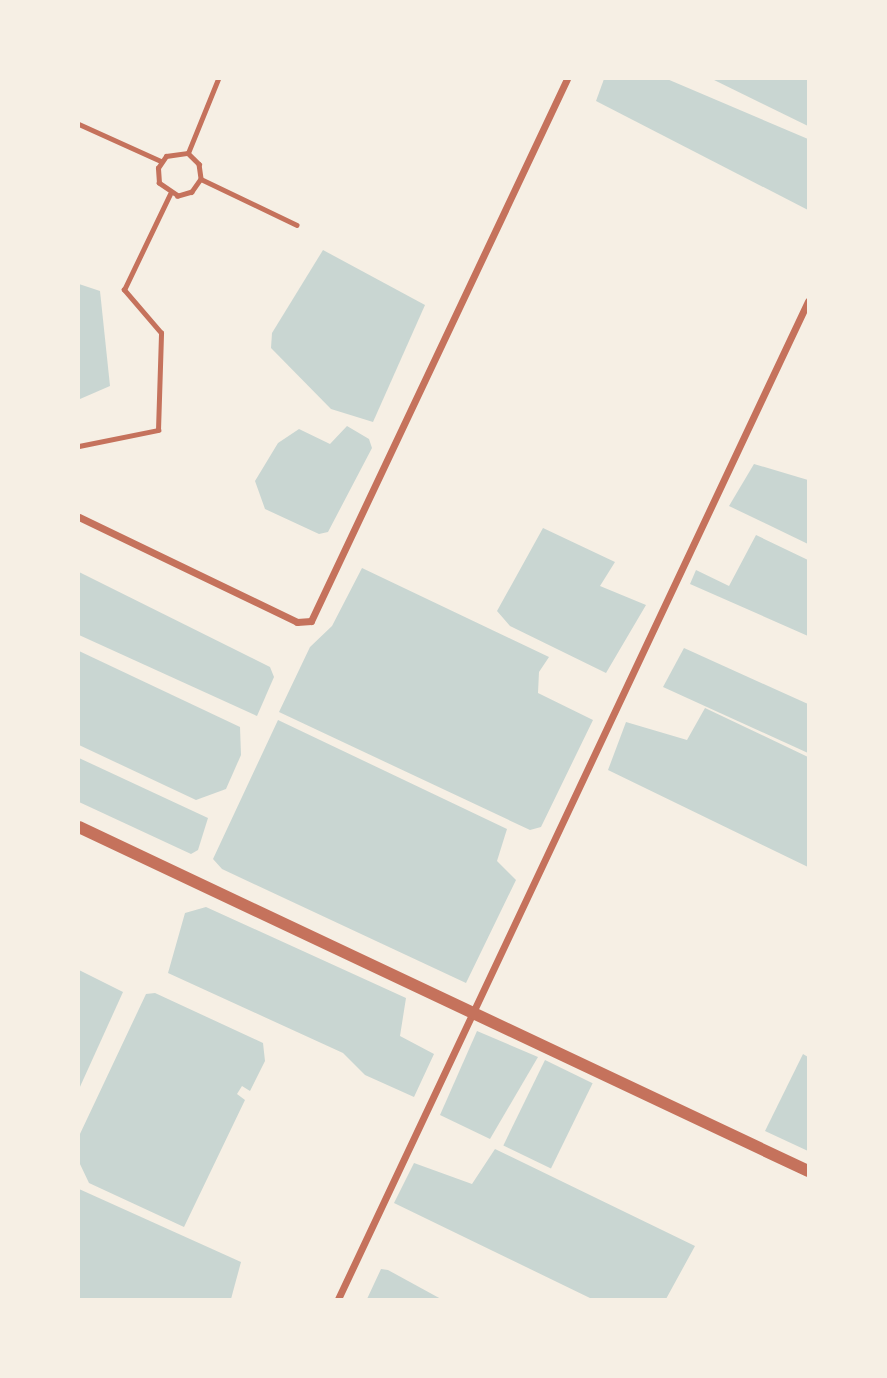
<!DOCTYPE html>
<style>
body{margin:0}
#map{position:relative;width:887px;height:1378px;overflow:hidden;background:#f6efe4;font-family:"Noto Sans",sans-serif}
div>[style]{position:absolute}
.water>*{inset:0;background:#c9d6d2;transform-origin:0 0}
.service>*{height:4.5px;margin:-2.25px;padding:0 2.25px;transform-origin:2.25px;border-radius:2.25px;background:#c5725c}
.minor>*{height:7px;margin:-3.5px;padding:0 3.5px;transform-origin:3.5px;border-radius:3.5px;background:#c5725c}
.tertiary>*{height:12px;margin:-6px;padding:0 6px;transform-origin:6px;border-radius:6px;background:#c5725c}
span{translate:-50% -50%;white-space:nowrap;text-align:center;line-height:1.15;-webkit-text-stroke:5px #f6efe4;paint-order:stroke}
.frame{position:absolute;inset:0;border:80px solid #f6efe4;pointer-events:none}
</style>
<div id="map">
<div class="water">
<div style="clip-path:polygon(604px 79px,667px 79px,808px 139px,808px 210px,596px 101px)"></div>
<div style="clip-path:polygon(712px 79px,808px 79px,808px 126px)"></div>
<div style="clip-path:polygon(323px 250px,425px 305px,373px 422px,331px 409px,271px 348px,272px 333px)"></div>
<div style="clip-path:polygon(79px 284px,100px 291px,110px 386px,80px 399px)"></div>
<div style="clip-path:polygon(347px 426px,369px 439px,372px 448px,328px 532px,319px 534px,265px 509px,255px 481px,278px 443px,299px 429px,330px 444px)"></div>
<div style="clip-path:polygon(754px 464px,808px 480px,808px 544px,729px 506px)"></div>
<div style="clip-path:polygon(543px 528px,615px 562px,600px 586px,646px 605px,606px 673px,510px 626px,497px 611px)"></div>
<div style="clip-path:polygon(756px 535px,808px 560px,808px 636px,690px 584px,696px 570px,729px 586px)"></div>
<div style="clip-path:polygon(362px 568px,549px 657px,539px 672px,538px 693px,593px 720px,541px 827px,530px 830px,279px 712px,310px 647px,332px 626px)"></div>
<div style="clip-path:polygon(79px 572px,270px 667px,274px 677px,257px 716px,79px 635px)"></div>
<div style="clip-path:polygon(684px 648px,808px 704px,808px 753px,663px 687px)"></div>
<div style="clip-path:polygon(79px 651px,240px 727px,241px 755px,226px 789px,196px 800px,79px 745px)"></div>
<div style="clip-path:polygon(705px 708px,808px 757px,808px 867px,608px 770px,626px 722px,687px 740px)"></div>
<div style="clip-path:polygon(278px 720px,507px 829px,497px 861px,516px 880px,466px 983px,222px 869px,213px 859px)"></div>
<div style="clip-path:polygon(79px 758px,208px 818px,198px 850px,191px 854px,79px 802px)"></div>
<div style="clip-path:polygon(206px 907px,406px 998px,400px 1036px,434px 1054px,414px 1097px,365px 1075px,343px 1053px,168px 973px,185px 913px)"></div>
<div style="clip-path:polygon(79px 970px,123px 992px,79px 1089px)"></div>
<div style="clip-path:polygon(155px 993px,263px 1043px,265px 1061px,250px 1091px,242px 1086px,237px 1094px,245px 1100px,184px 1227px,89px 1183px,79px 1162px,79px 1136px,146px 994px)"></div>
<div style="clip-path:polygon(477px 1031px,538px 1057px,490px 1139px,440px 1115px)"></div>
<div style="clip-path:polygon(803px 1054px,808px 1057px,808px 1151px,765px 1131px)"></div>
<div style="left:545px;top:1060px;width:53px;height:95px;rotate:26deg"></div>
<div style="clip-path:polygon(495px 1149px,695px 1246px,666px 1299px,592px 1299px,394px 1203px,414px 1163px,472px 1184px)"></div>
<div style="clip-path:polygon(79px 1189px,241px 1262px,231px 1299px,79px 1299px)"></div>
<div style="clip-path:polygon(381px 1269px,388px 1270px,441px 1299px,367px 1299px)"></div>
</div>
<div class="service">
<div style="left:79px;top:124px;width:90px;rotate:24.3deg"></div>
<div style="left:188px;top:153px;width:80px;rotate:-67.9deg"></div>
<div style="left:201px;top:179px;width:16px;rotate:125deg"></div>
<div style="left:192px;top:192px;width:15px;rotate:164deg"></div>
<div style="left:178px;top:196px;width:23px;rotate:-146deg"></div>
<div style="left:159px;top:183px;width:15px;rotate:-94deg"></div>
<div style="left:158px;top:168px;width:14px;rotate:-56deg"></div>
<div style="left:166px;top:156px;width:22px;rotate:-8deg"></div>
<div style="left:188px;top:153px;width:16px;rotate:45deg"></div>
<div style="left:199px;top:164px;width:15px;rotate:82deg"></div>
<div style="left:201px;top:179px;width:106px;rotate:25.6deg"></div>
<div style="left:79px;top:446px;width:81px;rotate:-11.4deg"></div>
<div style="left:158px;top:430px;width:97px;rotate:-88.2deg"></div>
<div style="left:161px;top:333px;width:57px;rotate:-130.7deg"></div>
<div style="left:124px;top:290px;width:106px;rotate:-64.4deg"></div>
</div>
<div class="minor">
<div style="left:79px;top:517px;width:242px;rotate:25.7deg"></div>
<div style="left:297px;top:622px;width:14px;rotate:-4deg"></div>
<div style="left:311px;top:621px;width:599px;rotate:-64.72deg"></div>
<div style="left:338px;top:1299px;width:1103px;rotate:-64.78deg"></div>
</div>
<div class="tertiary">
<div style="left:79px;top:827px;width:806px;rotate:25.26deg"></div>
</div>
<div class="frame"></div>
</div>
